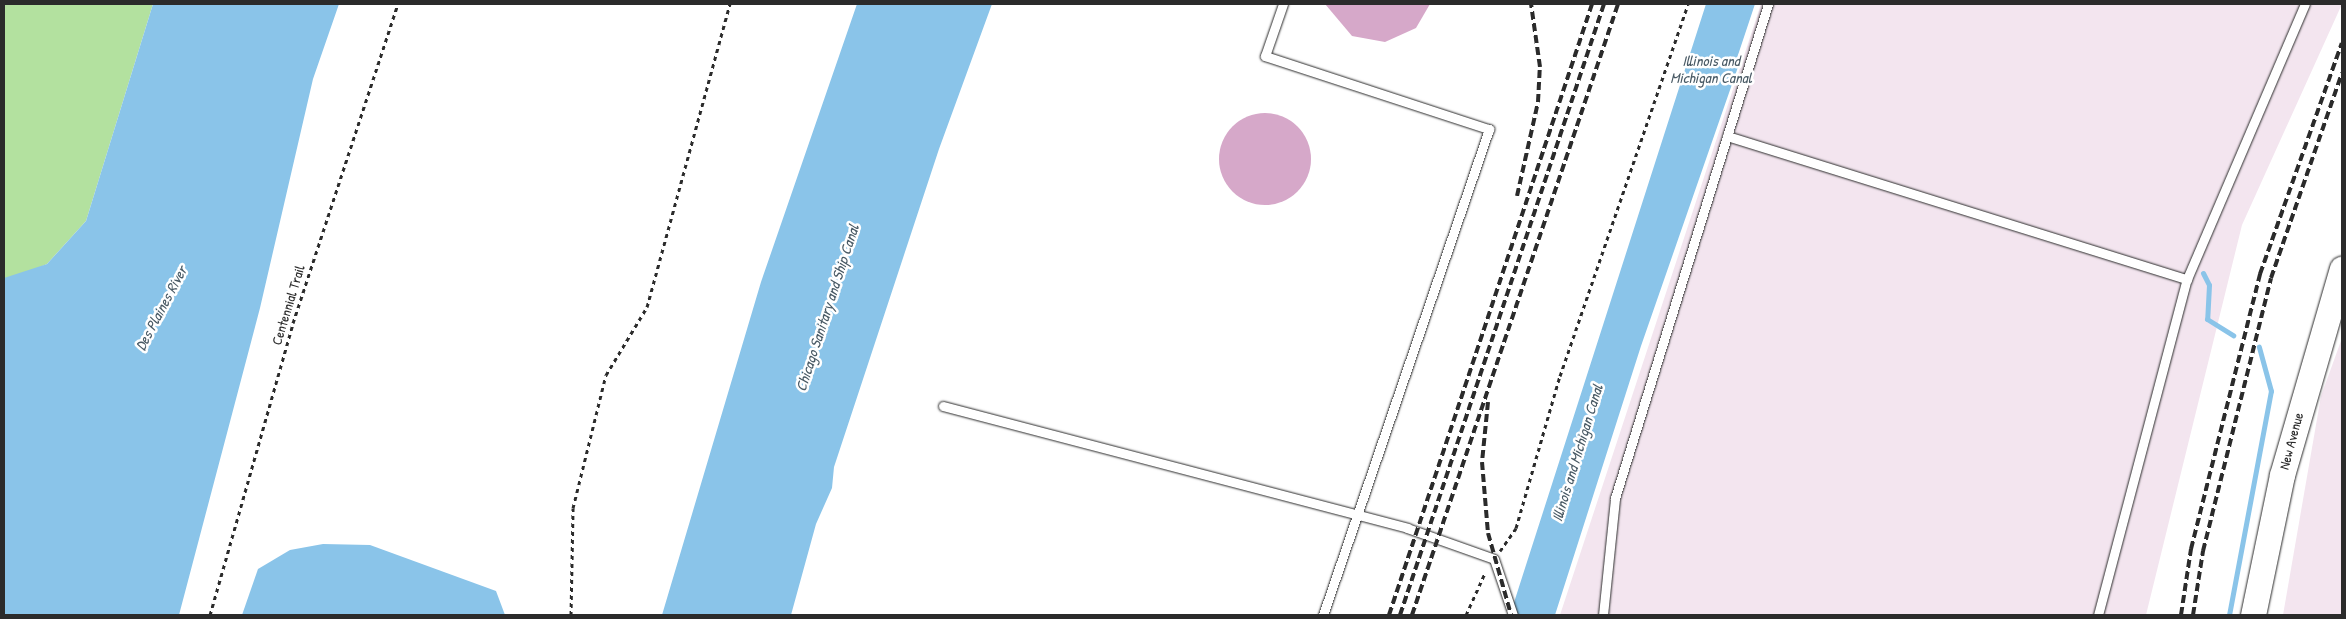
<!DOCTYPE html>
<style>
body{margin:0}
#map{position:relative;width:2346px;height:619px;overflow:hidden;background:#fff;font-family:"Patrick Hand",sans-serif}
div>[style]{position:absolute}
.built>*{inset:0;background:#f3e5ef}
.green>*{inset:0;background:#b3e19f}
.water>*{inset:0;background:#8ac4e9}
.stream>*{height:5px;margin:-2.5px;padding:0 2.5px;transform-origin:2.5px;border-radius:2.5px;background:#8ac4e9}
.building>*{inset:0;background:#d6a8c9}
.round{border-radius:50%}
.path>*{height:3px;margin-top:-1.5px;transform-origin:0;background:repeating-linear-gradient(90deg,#2b2b2b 0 4px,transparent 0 8px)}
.roads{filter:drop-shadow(0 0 1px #2b2b2b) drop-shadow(0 0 1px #2b2b2b)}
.lane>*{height:9px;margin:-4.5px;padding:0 4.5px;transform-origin:4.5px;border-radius:4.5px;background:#fff}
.secondary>*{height:25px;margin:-12.5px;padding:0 12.5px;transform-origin:12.5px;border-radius:12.5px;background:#fff}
.rail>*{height:4px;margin-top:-2px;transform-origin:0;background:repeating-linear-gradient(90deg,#2b2b2b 0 8px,transparent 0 12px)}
span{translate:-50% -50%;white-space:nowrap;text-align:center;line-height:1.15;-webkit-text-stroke:5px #fff;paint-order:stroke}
.street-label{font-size:14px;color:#2b2b2b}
.water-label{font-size:15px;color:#485964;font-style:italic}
.frame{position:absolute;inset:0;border:5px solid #2b2b2b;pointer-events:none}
</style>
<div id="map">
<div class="built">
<div style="clip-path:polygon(1761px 4px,2342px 4px,2242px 225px,2146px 615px,1560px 615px)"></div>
<div style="clip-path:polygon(2342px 338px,2342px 615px,2283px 615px,2321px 396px)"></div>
</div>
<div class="green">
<div style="clip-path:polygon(4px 4px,153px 4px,86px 221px,47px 264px,12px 279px,4px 278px)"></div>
</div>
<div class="water">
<div style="clip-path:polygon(153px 4px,339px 4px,313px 79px,260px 308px,179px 615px,4px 615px,4px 278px,47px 264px,86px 221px)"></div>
<div style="clip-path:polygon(857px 4px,992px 4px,939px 149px,834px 467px,832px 488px,816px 524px,791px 615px,662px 615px,761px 282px)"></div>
<div style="clip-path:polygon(1706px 4px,1755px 4px,1736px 61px,1738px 67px,1641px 346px,1555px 615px,1510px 615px)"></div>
<div style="clip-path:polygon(323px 544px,370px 545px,496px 591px,505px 615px,242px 615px,258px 569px,290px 550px)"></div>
</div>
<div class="stream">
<div style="left:2203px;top:273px;width:13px;rotate:63deg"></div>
<div style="left:2209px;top:285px;width:34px;rotate:93deg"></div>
<div style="left:2207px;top:319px;width:31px;rotate:32deg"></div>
<div style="left:2229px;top:615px;width:228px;rotate:-79.4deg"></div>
<div style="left:2271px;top:391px;width:46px;rotate:-105.3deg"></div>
</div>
<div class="building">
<div style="clip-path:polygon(1325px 4px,1430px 4px,1416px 28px,1385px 42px,1352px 36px)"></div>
<div class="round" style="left:1219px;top:113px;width:92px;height:92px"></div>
</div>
<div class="path">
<div style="left:1500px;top:551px;width:28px;rotate:-55deg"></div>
<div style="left:1516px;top:528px;width:158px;rotate:-73.9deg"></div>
<div style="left:1560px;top:376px;width:393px;rotate:-71deg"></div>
<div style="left:210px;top:615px;width:304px;rotate:-74.1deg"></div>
<div style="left:293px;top:323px;width:336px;rotate:-71.8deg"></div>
<div style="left:571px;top:615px;width:107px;rotate:-88.9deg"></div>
<div style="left:573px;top:508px;width:137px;rotate:-76.1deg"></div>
<div style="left:606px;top:375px;width:79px;rotate:-58.9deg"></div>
<div style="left:647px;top:307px;width:314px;rotate:-74.7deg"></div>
<div style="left:1466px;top:615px;width:46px;rotate:-65.7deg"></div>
</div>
<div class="roads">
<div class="lane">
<div style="left:1283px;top:4px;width:55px;rotate:109.1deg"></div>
<div style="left:1265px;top:56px;width:236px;rotate:18.1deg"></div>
<div style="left:1489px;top:129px;width:514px;rotate:108.86deg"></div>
<div style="left:1727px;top:136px;width:482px;rotate:17.3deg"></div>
<div style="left:943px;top:406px;width:480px;rotate:14.7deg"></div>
<div style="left:1407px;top:528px;width:92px;rotate:19.6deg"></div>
<div style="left:1494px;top:559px;width:59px;rotate:71.3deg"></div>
<div style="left:1603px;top:615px;width:118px;rotate:-84.1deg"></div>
<div style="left:1615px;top:498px;width:517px;rotate:-72.79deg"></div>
<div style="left:2098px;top:615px;width:348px;rotate:-75.2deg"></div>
<div style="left:2187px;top:279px;width:299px;rotate:-66.8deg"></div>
</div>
<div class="secondary">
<div style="left:2253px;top:615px;width:143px;rotate:-78.3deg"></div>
<div style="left:2282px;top:475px;width:215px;rotate:-73.8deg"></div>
</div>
</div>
<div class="rail">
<div style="left:1517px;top:196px;width:96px;rotate:-77.4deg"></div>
<div style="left:1538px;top:102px;width:35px;rotate:-87deg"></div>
<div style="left:1540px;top:67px;width:64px;rotate:-98.1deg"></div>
<div style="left:1488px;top:402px;width:60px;rotate:95.7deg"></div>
<div style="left:1482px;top:462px;width:71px;rotate:85.2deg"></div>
<div style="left:1488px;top:533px;width:85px;rotate:74.3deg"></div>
<div style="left:1389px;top:615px;width:644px;rotate:-71.62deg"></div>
<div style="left:1400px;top:615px;width:644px;rotate:-71.54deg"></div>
<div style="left:1412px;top:615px;width:645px;rotate:-71.37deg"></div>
<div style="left:2181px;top:615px;width:67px;rotate:-81.4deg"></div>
<div style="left:2191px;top:549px;width:284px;rotate:-75.9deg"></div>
<div style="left:2260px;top:274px;width:245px;rotate:-70.5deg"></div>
<div style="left:2193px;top:615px;width:65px;rotate:-81.1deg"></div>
<div style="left:2203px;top:551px;width:281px;rotate:-76deg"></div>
<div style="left:2271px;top:278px;width:217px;rotate:-70.9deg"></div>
</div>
<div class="street-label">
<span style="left:288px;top:305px;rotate:-73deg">Centennial Trail</span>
<span style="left:2291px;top:441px;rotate:-75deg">New Avenue</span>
</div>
<div class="water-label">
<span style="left:1711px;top:69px">Illinois and<br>Michigan Canal</span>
<span style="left:161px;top:308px;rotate:-62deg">Des Plaines River</span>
<span style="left:827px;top:308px;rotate:-72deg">Chicago Sanitary and Ship Canal</span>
<span style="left:1577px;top:453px;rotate:-73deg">Illinois and Michigan Canal</span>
</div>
<div class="frame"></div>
</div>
